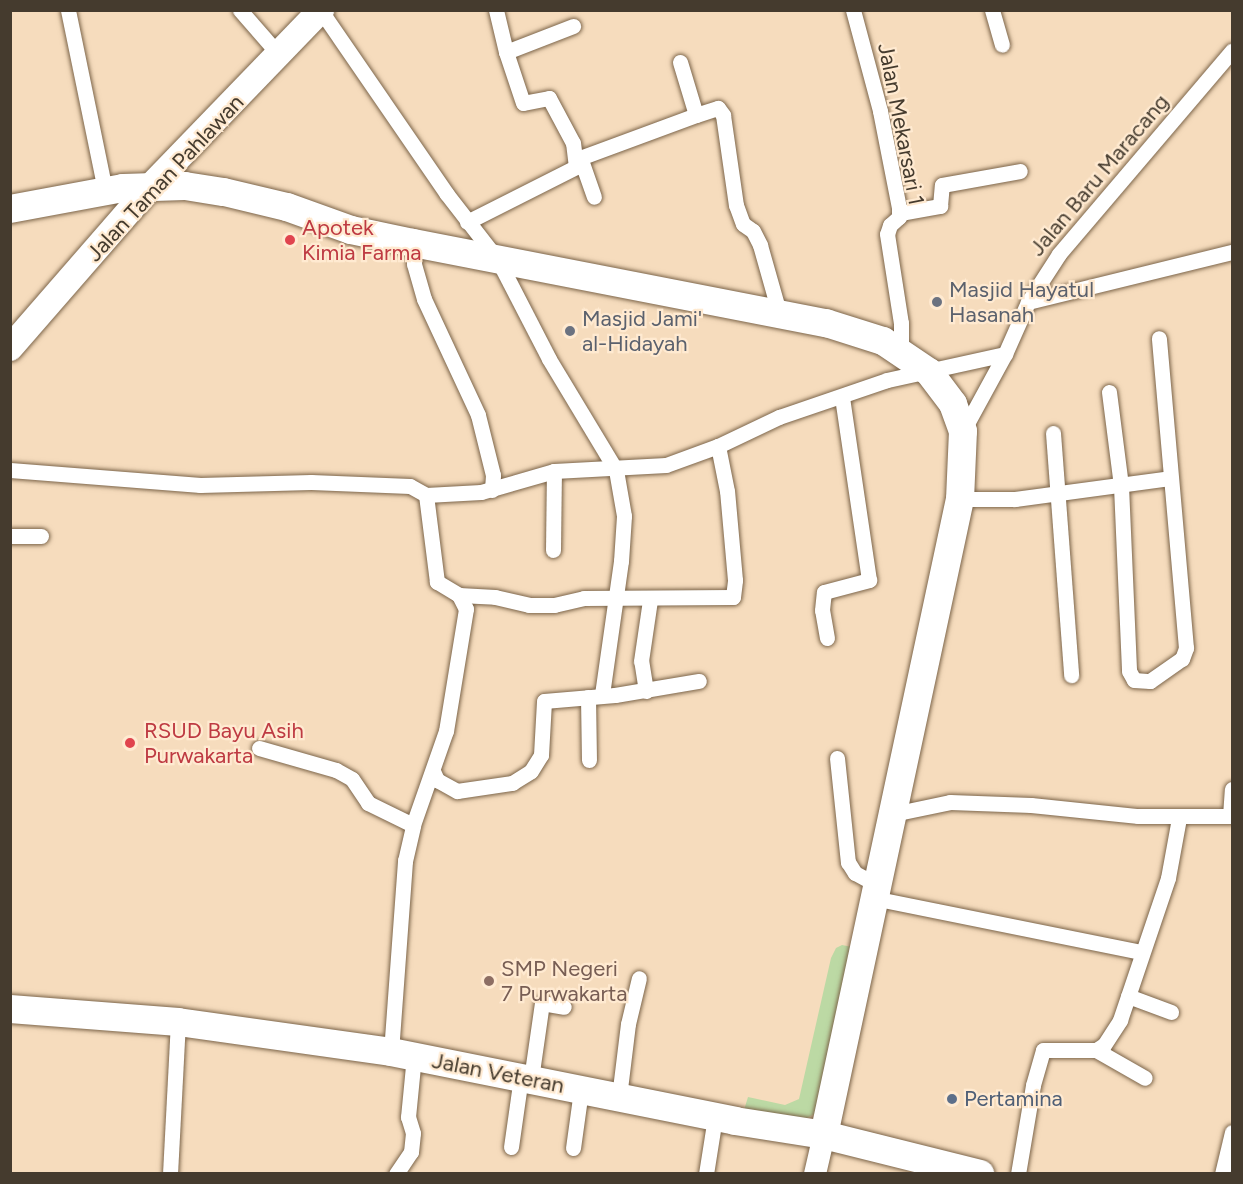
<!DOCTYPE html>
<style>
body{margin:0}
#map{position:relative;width:1243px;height:1184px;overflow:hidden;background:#f6dcbd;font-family:Figtree,sans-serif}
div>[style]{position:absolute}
.green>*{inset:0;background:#bcd9a4}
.roads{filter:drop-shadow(0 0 2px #7c654a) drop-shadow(0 0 2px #7c654a)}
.street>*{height:15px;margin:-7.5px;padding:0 7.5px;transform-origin:7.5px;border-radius:7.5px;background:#fff}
.secondary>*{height:22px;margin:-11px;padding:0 11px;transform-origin:11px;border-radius:11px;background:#fff}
.primary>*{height:26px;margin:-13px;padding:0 13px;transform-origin:13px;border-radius:13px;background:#fff}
.highway>*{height:28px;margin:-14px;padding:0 14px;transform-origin:14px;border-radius:14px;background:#fff}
.dots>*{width:16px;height:16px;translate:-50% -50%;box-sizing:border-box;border:3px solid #ffead1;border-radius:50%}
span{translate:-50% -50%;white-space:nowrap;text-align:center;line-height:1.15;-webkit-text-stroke:4.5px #ffead1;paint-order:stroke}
.street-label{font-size:22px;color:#453b2e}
.health-label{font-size:22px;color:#be3a42}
.left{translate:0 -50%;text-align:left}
.worship-label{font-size:22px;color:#5b616d}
.education-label{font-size:22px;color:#785e54}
.service-label{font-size:22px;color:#4e5e75}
.frame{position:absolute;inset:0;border:12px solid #453b2e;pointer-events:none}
</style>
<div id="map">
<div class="green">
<div style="clip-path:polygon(842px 945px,857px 948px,816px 1113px,802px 1121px,744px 1110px,748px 1097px,785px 1105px,799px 1099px,831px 958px,836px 948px)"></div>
</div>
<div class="roads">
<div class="street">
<div style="left:68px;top:10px;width:185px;rotate:78.4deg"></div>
<div style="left:240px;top:10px;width:61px;rotate:49deg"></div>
<div style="left:496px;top:10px;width:43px;rotate:76.6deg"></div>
<div style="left:506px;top:52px;width:72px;rotate:-21.2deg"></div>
<div style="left:853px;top:10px;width:105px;rotate:75deg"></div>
<div style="left:880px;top:111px;width:99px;rotate:78.9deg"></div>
<div style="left:899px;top:208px;width:9px;rotate:90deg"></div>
<div style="left:899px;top:217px;width:12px;rotate:138deg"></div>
<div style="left:890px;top:225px;width:9px;rotate:108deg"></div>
<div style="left:887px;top:234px;width:90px;rotate:81.1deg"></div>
<div style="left:901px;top:323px;width:27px;rotate:90deg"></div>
<div style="left:992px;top:10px;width:36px;rotate:74deg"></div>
<div style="left:321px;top:11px;width:221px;rotate:55.5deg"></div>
<div style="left:446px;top:193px;width:85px;rotate:52.2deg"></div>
<div style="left:498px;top:260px;width:111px;rotate:62.7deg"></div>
<div style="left:549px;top:359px;width:130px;rotate:58.9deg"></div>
<div style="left:616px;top:470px;width:47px;rotate:80.1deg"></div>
<div style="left:624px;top:516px;width:45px;rotate:93.8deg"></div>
<div style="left:621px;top:561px;width:135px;rotate:98.1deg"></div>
<div style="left:680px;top:62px;width:55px;rotate:73.2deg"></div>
<div style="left:696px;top:115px;width:23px;rotate:-18deg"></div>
<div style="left:718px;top:108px;width:9px;rotate:54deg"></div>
<div style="left:723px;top:115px;width:91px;rotate:81.8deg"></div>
<div style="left:736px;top:205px;width:20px;rotate:70deg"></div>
<div style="left:743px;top:224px;width:12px;rotate:35deg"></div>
<div style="left:753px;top:231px;width:16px;rotate:63deg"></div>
<div style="left:760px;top:245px;width:70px;rotate:74.2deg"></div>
<div style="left:580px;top:157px;width:42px;rotate:70.7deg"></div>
<div style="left:577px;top:159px;width:127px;rotate:-20.3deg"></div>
<div style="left:900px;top:213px;width:41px;rotate:-9.9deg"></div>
<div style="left:940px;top:206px;width:21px;rotate:-85deg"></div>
<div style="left:942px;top:185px;width:79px;rotate:-10.2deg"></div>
<div style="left:467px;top:222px;width:122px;rotate:-26.8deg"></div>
<div style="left:576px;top:167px;width:24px;rotate:-97deg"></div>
<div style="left:573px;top:143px;width:51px;rotate:-118.1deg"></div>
<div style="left:549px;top:98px;width:26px;rotate:169deg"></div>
<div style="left:523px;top:103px;width:54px;rotate:-108.4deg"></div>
<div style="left:413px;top:243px;width:21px;rotate:87deg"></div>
<div style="left:414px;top:264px;width:36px;rotate:74deg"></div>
<div style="left:424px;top:299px;width:128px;rotate:65deg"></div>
<div style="left:478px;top:415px;width:62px;rotate:76deg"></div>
<div style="left:493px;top:475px;width:15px;rotate:94deg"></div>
<div style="left:1028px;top:302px;width:210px;rotate:-13.8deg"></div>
<div style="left:1109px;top:392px;width:95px;rotate:82.7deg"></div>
<div style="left:1121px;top:486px;width:185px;rotate:87.5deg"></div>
<div style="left:1129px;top:671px;width:10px;rotate:61deg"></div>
<div style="left:1134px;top:680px;width:16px;rotate:4deg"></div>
<div style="left:1150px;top:681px;width:39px;rotate:-35deg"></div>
<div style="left:1182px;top:659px;width:12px;rotate:-70deg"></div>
<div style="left:1186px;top:648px;width:311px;rotate:-95deg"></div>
<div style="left:963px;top:431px;width:88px;rotate:-61.4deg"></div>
<div style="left:1005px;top:354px;width:57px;rotate:-66.1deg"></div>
<div style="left:1028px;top:302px;width:57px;rotate:-57.1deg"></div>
<div style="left:1059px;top:254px;width:267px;rotate:-49.6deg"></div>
<div style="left:1053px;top:433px;width:243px;rotate:85.7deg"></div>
<div style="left:10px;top:470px;width:191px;rotate:4.5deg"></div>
<div style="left:200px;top:485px;width:111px;rotate:-1.5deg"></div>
<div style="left:311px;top:482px;width:99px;rotate:2.3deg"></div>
<div style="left:410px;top:486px;width:18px;rotate:29deg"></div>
<div style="left:426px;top:495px;width:55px;rotate:-3.1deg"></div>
<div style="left:481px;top:492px;width:76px;rotate:-16deg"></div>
<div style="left:554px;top:471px;width:112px;rotate:-3.1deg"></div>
<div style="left:666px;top:465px;width:55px;rotate:-20.1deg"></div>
<div style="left:718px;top:446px;width:68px;rotate:-25.4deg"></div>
<div style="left:779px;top:417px;width:114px;rotate:-18.9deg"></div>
<div style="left:887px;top:380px;width:121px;rotate:-12.4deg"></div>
<div style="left:960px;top:499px;width:55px"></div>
<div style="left:1015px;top:499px;width:156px;rotate:-7.7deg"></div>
<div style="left:10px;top:536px;width:31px"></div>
<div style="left:553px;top:550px;width:79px;rotate:-89.3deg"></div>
<div style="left:459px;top:595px;width:36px;rotate:3deg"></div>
<div style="left:495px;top:597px;width:35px;rotate:13deg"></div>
<div style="left:529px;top:605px;width:25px"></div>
<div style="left:554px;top:605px;width:31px;rotate:-13deg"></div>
<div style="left:584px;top:598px;width:149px;rotate:-0.4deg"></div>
<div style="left:733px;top:597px;width:17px;rotate:-83deg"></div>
<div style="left:735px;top:580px;width:89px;rotate:-95.1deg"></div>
<div style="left:727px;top:491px;width:46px;rotate:-101.3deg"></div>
<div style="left:827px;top:638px;width:28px;rotate:-100deg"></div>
<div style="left:822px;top:610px;width:18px;rotate:-84deg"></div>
<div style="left:824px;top:592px;width:47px;rotate:-14.9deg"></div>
<div style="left:869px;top:580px;width:184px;rotate:-98.4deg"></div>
<div style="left:646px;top:691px;width:30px;rotate:-99deg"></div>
<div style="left:641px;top:661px;width:62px;rotate:-81.6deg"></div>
<div style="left:588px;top:697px;width:63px;rotate:89.1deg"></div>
<div style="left:259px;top:748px;width:80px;rotate:15.9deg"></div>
<div style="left:336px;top:770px;width:18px;rotate:29deg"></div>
<div style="left:352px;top:779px;width:29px;rotate:56deg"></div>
<div style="left:368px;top:803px;width:50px;rotate:26.1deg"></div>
<div style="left:837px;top:758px;width:105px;rotate:84deg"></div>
<div style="left:848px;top:862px;width:13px;rotate:58deg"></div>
<div style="left:855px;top:873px;width:24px;rotate:28deg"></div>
<div style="left:433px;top:771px;width:10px;rotate:66deg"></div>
<div style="left:437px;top:780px;width:23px;rotate:29deg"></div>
<div style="left:457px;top:791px;width:56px;rotate:-8.3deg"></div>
<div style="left:512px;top:783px;width:22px;rotate:-32deg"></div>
<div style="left:531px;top:771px;width:19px;rotate:-58deg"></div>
<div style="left:541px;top:755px;width:54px;rotate:-86.8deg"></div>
<div style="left:544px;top:701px;width:71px;rotate:-4.8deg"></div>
<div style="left:615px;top:695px;width:85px;rotate:-9.5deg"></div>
<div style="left:893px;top:814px;width:58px;rotate:-11.9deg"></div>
<div style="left:950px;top:802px;width:81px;rotate:2.1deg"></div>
<div style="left:1031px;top:805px;width:108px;rotate:5.9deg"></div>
<div style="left:1138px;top:816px;width:94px"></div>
<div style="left:1230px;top:816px;width:27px;rotate:-86deg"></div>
<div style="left:873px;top:898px;width:274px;rotate:11.4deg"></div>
<div style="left:1128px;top:996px;width:46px;rotate:20.4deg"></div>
<div style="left:1096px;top:1050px;width:56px;rotate:29.7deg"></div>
<div style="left:391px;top:1052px;width:192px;rotate:-85.8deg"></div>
<div style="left:405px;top:861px;width:37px;rotate:-77deg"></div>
<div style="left:413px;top:825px;width:100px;rotate:-70.7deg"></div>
<div style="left:446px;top:731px;width:124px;rotate:-80.7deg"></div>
<div style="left:466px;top:609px;width:16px;rotate:-117deg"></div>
<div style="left:459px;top:595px;width:26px;rotate:-149deg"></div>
<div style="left:437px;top:582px;width:88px;rotate:-97.2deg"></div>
<div style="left:531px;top:1079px;width:77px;rotate:-81.8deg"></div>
<div style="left:542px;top:1003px;width:22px;rotate:10deg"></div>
<div style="left:619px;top:1097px;width:74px;rotate:-83deg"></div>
<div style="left:628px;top:1024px;width:47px;rotate:-76.6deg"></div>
<div style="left:511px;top:1147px;width:71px;rotate:-81.9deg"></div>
<div style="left:573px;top:1148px;width:59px;rotate:-82.1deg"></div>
<div style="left:170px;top:1174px;width:152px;rotate:-87deg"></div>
<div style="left:396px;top:1174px;width:27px;rotate:-56deg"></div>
<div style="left:411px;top:1152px;width:19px;rotate:-84deg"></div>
<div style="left:413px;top:1133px;width:17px;rotate:-107deg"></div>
<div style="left:408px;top:1117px;width:61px;rotate:-84.4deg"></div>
<div style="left:706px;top:1174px;width:58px;rotate:-81deg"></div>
<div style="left:1018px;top:1174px;width:90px;rotate:-80.4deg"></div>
<div style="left:1033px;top:1085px;width:36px;rotate:-74deg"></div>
<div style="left:1043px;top:1050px;width:53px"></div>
<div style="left:1096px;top:1050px;width:9px;rotate:-32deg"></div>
<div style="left:1104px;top:1045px;width:30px;rotate:-57deg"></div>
<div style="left:1120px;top:1020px;width:150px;rotate:-71.3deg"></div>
<div style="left:1168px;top:878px;width:61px;rotate:-79.6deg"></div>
<div style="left:1222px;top:1174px;width:43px;rotate:-76.6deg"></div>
</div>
<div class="secondary">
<div style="left:815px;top:1174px;width:40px;rotate:-77deg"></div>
</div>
<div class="primary">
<div style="left:10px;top:348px;width:212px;rotate:-49deg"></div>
<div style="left:149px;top:188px;width:248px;rotate:-46deg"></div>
</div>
<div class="highway">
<div style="left:10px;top:209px;width:115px;rotate:-10.5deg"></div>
<div style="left:123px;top:188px;width:62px;rotate:-1.8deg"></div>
<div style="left:185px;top:186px;width:39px;rotate:9deg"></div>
<div style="left:224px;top:192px;width:65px;rotate:13.4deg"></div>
<div style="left:287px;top:207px;width:68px;rotate:19.8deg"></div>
<div style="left:351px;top:230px;width:63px;rotate:11.8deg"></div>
<div style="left:413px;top:243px;width:421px;rotate:11deg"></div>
<div style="left:826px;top:323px;width:60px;rotate:17.5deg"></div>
<div style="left:883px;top:341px;width:55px;rotate:34deg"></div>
<div style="left:929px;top:372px;width:40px;rotate:53deg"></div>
<div style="left:953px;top:404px;width:29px;rotate:70deg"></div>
<div style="left:963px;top:431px;width:68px;rotate:92.5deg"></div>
<div style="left:960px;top:499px;width:650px;rotate:102.07deg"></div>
<div style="left:10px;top:1009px;width:169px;rotate:4.4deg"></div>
<div style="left:178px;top:1022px;width:215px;rotate:8deg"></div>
<div style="left:391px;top:1052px;width:351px;rotate:11.3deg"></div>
<div style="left:735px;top:1121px;width:90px;rotate:8.9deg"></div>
<div style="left:824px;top:1135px;width:161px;rotate:14deg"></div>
</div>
</div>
<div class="dots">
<div style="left:290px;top:240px;background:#e0444e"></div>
<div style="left:937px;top:302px;background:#6b7280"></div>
<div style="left:570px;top:331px;background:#6b7280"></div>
<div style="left:130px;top:743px;background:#e0444e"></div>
<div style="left:489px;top:981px;background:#8d6e63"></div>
<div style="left:952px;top:1099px;background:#5c6f8a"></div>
</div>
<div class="street-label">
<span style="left:901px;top:124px;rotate:79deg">Jalan Mekarsari 1</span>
<span style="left:1099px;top:175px;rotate:-50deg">Jalan Baru Maracang</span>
<span style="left:165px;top:178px;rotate:-47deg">Jalan Taman Pahlawan</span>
<span style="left:498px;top:1073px;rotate:11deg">Jalan Veteran</span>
</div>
<div class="health-label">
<span class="left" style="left:302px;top:240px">Apotek<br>Kimia Farma</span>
<span class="left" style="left:144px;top:743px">RSUD Bayu Asih<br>Purwakarta</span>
</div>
<div class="worship-label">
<span class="left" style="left:949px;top:302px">Masjid Hayatul<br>Hasanah</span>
<span class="left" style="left:582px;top:331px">Masjid Jami'<br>al-Hidayah</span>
</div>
<div class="education-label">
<span class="left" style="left:501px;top:981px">SMP Negeri<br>7 Purwakarta</span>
</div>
<div class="service-label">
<span class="left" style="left:964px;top:1099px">Pertamina</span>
</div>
<div class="frame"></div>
</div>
